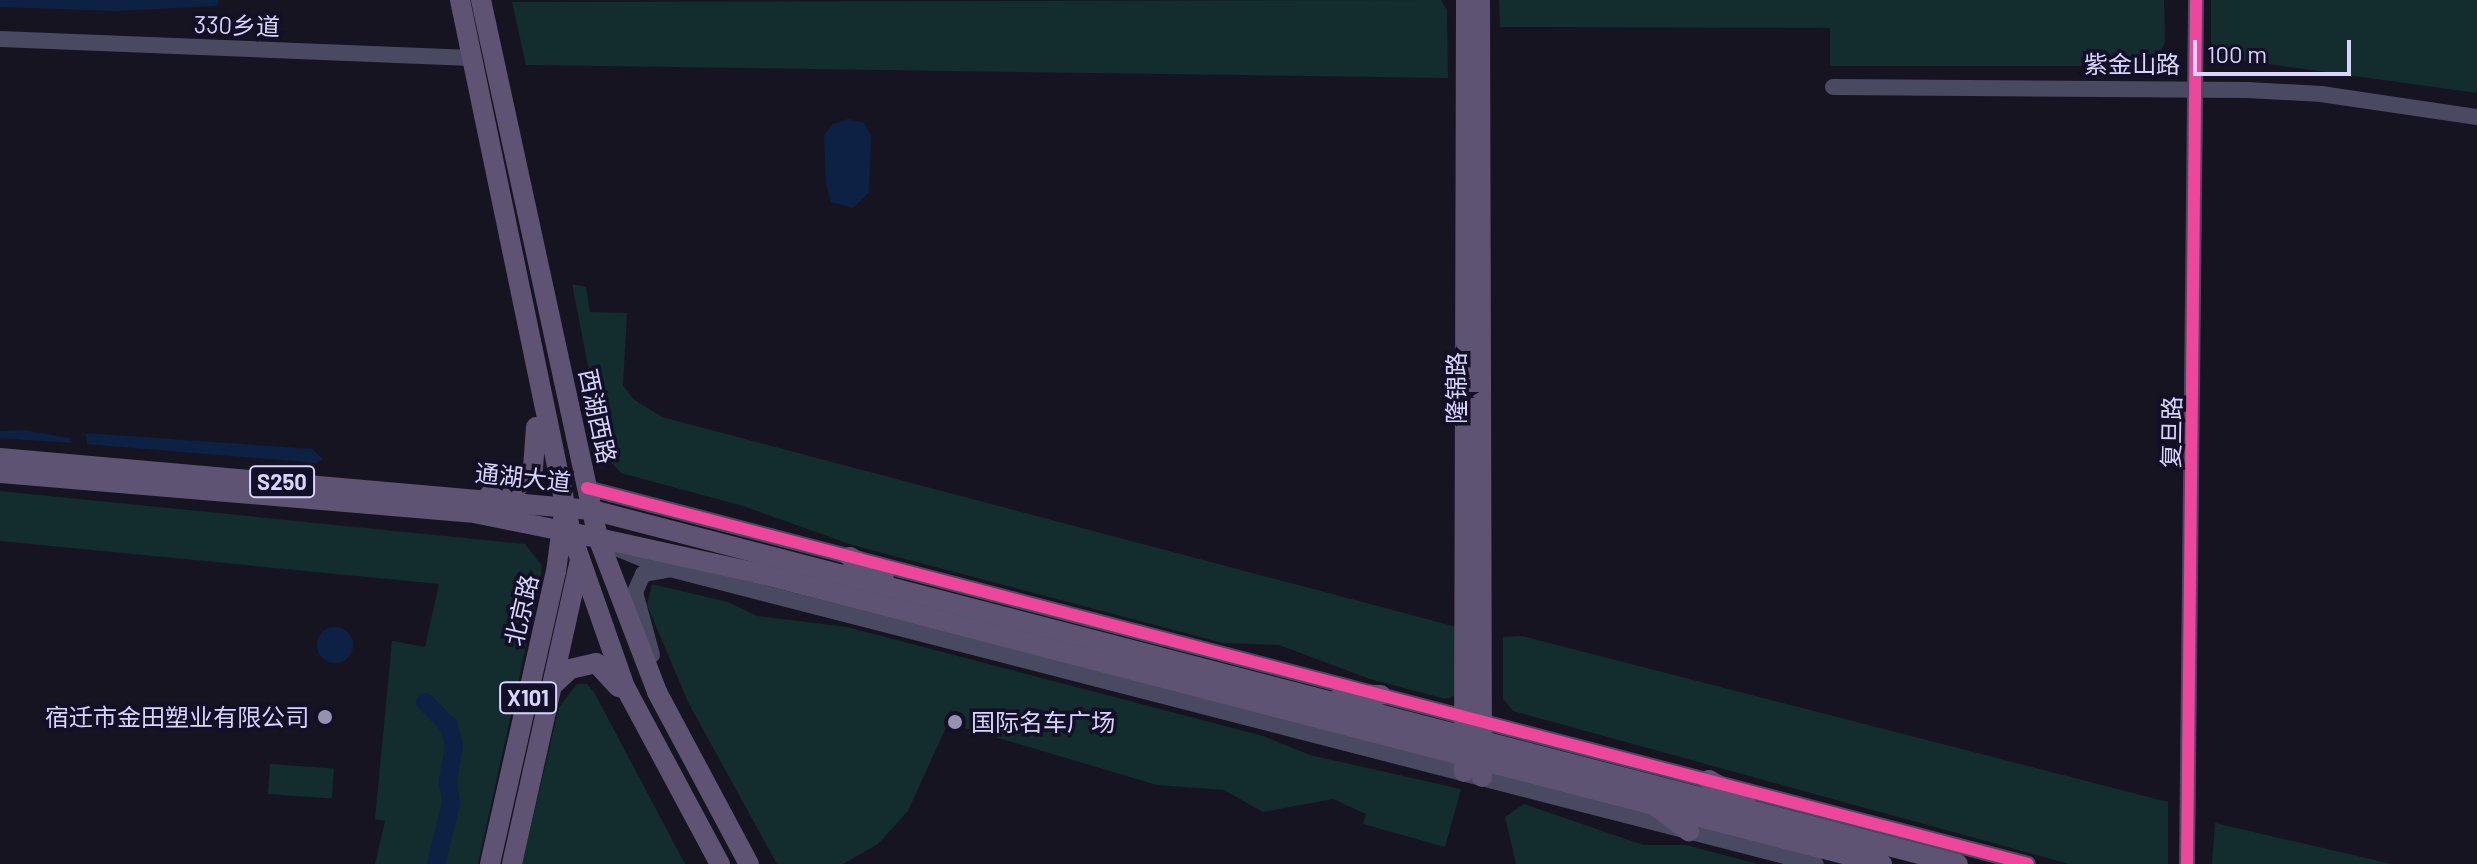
<!DOCTYPE html>
<meta charset="utf-8">
<style>
body{margin:0}
#map{position:relative;width:2477px;height:864px;overflow:hidden;background:#161421;font-family:Barlow,"Noto Sans SC",sans-serif}
div>[style]{position:absolute}
.green>*{inset:0;background:#132c2d;transform-origin:0 0}
.water>*{inset:0;background:#0d2144}
.round{border-radius:50%}
.canal>*{height:11px;margin:-5.5px;padding:0 5.5px;transform-origin:5.5px;border-radius:5.5px;background:#0d2144}
.river>*{height:18px;margin:-9px;padding:0 9px;transform-origin:9px;border-radius:9px;background:#0d2144}
.minor>*{height:16px;margin:-8px;padding:0 8px;transform-origin:8px;border-radius:8px;background:#4a4962}
.major>*{height:20px;margin:-10px;padding:0 10px;transform-origin:10px;border-radius:10px;background:#5e5373}
.cycleway>*{height:12px;margin:-6px;padding:0 6px;transform-origin:6px;border-radius:6px;background:#ed469a}
.dots>*{width:22px;height:22px;translate:-50% -50%;box-sizing:border-box;border:4px solid #130f26;border-radius:50%}
span{translate:-50% -50%;white-space:nowrap;text-align:center;line-height:1.15;-webkit-text-stroke:7px #130f26;paint-order:stroke}
.shield-label span{padding:2px 6px;background:#130f26;border:2px solid;border-radius:6px;-webkit-text-stroke-width:0}
.shield-label{font-size:22px;color:#d9d4ff;font-weight:700}
.street-label{font-size:24px;color:#d9d4ff}
.poi-label{font-size:24px;color:#d9d4ff}
.right{translate:-100% -50%;text-align:right}
.left{translate:0 -50%;text-align:left}
.scale{position:absolute;left:2193px;top:40px;width:158px;height:36px;box-sizing:border-box;border:4px solid #d9d4ff;border-top:0;padding-left:10px;font-size:24px;line-height:28px;white-space:nowrap;color:#d9d4ff;-webkit-text-stroke:6px #130f26;paint-order:stroke}
</style>
<div id="map">
<div class="green">
<div style="clip-path:polygon(1441px 0,1447px 10px,1448px 78px,526px 65px,512px 2px)"></div>
<div style="clip-path:polygon(1499px 0,2164px 0,2165px 42px,2157px 60px,2147px 66px,1830px 66px,1830px 28px,1500px 27px)"></div>
<div style="clip-path:polygon(2211px 0,2477px 0,2477px 93px,2218px 57px,2211px 43px)"></div>
<div style="clip-path:polygon(572px 284px,586px 287px,590px 312px,627px 313px,623px 385px,633px 399px,662px 417px,1457px 627px,1454px 696px,1446px 699px,1370px 679px,1279px 645px,1223px 643px,852px 545px,743px 506px,621px 473px,606px 457px)"></div>
<div style="clip-path:polygon(0 491px,525px 544px,542px 566px,540px 583px,478px 864px,375px 864px,385px 821px,375px 819px,392px 641px,425px 647px,439px 584px,0 541px)"></div>
<div style="clip-path:polygon(652px 584px,728px 602px,757px 616px,847px 627px,1263px 736px,1310px 755px,1461px 789px,1445px 847px,1363px 824px,1366px 814px,1333px 799px,1263px 812px,1224px 790px,1157px 785px,948px 723px,908px 811px,878px 844px,843px 864px,777px 864px,688px 702px,647px 605px)"></div>
<div style="clip-path:polygon(1522px 636px,2168px 802px,2168px 864px,2069px 864px,1513px 711px,1503px 699px,1503px 637px)"></div>
<div style="clip-path:polygon(577px 684px,587px 684px,594px 692px,685px 864px,522px 864px,559px 707px)"></div>
<div style="left:270px;top:764px;width:64px;height:30px;rotate:4deg"></div>
<div style="clip-path:polygon(1524px 804px,1643px 845px,1686px 845px,1758px 864px,1516px 864px,1505px 817px)"></div>
<div style="clip-path:polygon(2215px 823px,2310px 845px,2392px 864px,2212px 864px)"></div>
</div>
<div class="water">
<div style="clip-path:polygon(848px 119px,864px 123px,871px 136px,869px 192px,853px 208px,831px 202px,826px 185px,824px 135px,833px 124px)"></div>
<div style="clip-path:polygon(24px 430px,70px 438px,72px 443px,0 438px,0 431px)"></div>
<div style="clip-path:polygon(86px 433px,312px 449px,323px 459px,316px 463px,87px 444px)"></div>
<div class="round" style="left:317px;top:627px;width:36px;height:36px"></div>
</div>
<div class="canal">
<div style="left:0;top:1px;width:115px;rotate:2deg"></div>
<div style="left:115px;top:5px;width:98px;rotate:-2.9deg"></div>
</div>
<div class="river">
<div style="left:425px;top:702px;width:34px;rotate:45deg"></div>
<div style="left:449px;top:726px;width:21px;rotate:76deg"></div>
<div style="left:454px;top:746px;width:36px;rotate:100deg"></div>
<div style="left:448px;top:781px;width:22px;rotate:82deg"></div>
<div style="left:451px;top:803px;width:63px;rotate:103.8deg"></div>
</div>
<div class="minor">
<div style="left:0;top:39px;width:472px;rotate:2.3deg"></div>
<div style="left:1833px;top:87px;width:414px;rotate:0.4deg"></div>
<div style="left:2247px;top:90px;width:74px;rotate:3.1deg"></div>
<div style="left:2321px;top:94px;width:158px;rotate:8.4deg"></div>
<div style="left:587px;top:488px;width:1489px;rotate:14.62deg"></div>
<div style="left:614px;top:547px;width:52px;rotate:22.6deg"></div>
<div style="left:652px;top:655px;width:65px;rotate:-105.1deg"></div>
<div style="left:635px;top:592px;width:20px;rotate:-66deg"></div>
<div style="left:643px;top:574px;width:27px;rotate:-10deg"></div>
<div style="left:670px;top:569px;width:1183px;rotate:14.44deg"></div>
<div style="left:2187px;top:864px;width:864px;rotate:-89.4deg"></div>
</div>
<div class="major">
<div style="left:460px;top:0;width:544px;rotate:78.24deg"></div>
<div style="left:571px;top:533px;width:163px;rotate:70.7deg"></div>
<div style="left:625px;top:687px;width:201px;rotate:61.8deg"></div>
<div style="left:481px;top:0;width:551px;rotate:77.73deg"></div>
<div style="left:598px;top:538px;width:165px;rotate:69deg"></div>
<div style="left:657px;top:692px;width:195px;rotate:61.9deg"></div>
<div style="left:1480px;top:0;width:777px;rotate:89.85deg"></div>
<div style="left:0;top:458px;width:594px;rotate:5.02deg"></div>
<div style="left:592px;top:510px;width:1411px;rotate:14.53deg"></div>
<div style="left:0;top:473px;width:471px;rotate:4.8deg"></div>
<div style="left:469px;top:512px;width:132px;rotate:11.4deg"></div>
<div style="left:598px;top:538px;width:163px;rotate:12.4deg"></div>
<div style="left:757px;top:573px;width:1162px;rotate:14.5deg"></div>
<div style="left:490px;top:494px;width:28px;rotate:-15deg"></div>
<div style="left:517px;top:487px;width:25px;rotate:-50deg"></div>
<div style="left:533px;top:468px;width:41px;rotate:-85.8deg"></div>
<div style="left:850px;top:557px;width:39px;rotate:30deg"></div>
<div style="left:553px;top:685px;width:23px;rotate:-43deg"></div>
<div style="left:570px;top:669px;width:27px;rotate:-13deg"></div>
<div style="left:596px;top:663px;width:33px;rotate:47deg"></div>
<div style="left:1341px;top:695px;width:40px"></div>
<div style="left:1464px;top:772px;width:772px;rotate:-89.85deg"></div>
<div style="left:1709px;top:780px;width:42px;rotate:30.3deg"></div>
<div style="left:1658px;top:808px;width:39px;rotate:37deg"></div>
<div style="left:490px;top:864px;width:299px;rotate:-77.3deg"></div>
<div style="left:556px;top:572px;width:53px;rotate:-82.5deg"></div>
<div style="left:512px;top:864px;width:312px;rotate:-77.4deg"></div>
</div>
<div class="cycleway">
<div style="left:587px;top:488px;width:1489px;rotate:14.62deg"></div>
<div style="left:2187px;top:864px;width:864px;rotate:-89.4deg"></div>
</div>
<div class="dots">
<div style="left:325px;top:717px;background:#9591b1"></div>
<div style="left:955px;top:722px;background:#9591b1"></div>
</div>
<div class="shield-label">
<span style="left:282px;top:482px">S250</span>
<span style="left:528px;top:698px">X101</span>
</div>
<div class="street-label">
<span style="left:237px;top:25px;rotate:2deg">330乡道</span>
<span style="left:2132px;top:64px">紫金山路</span>
<span style="left:1456px;top:388px;rotate:-90deg">隆锦路</span>
<span style="left:598px;top:416px;rotate:78deg">西湖西路</span>
<span style="left:2171px;top:432px;rotate:-89deg">复旦路</span>
<span style="left:523px;top:477px;rotate:6deg">通湖大道</span>
<span style="left:521px;top:610px;rotate:-77deg">北京路</span>
</div>
<div class="poi-label">
<span class="right" style="left:309px;top:717px">宿迁市金田塑业有限公司</span>
<span class="left" style="left:971px;top:722px">国际名车广场</span>
</div>
<div class="scale">100 m</div>
</div>
